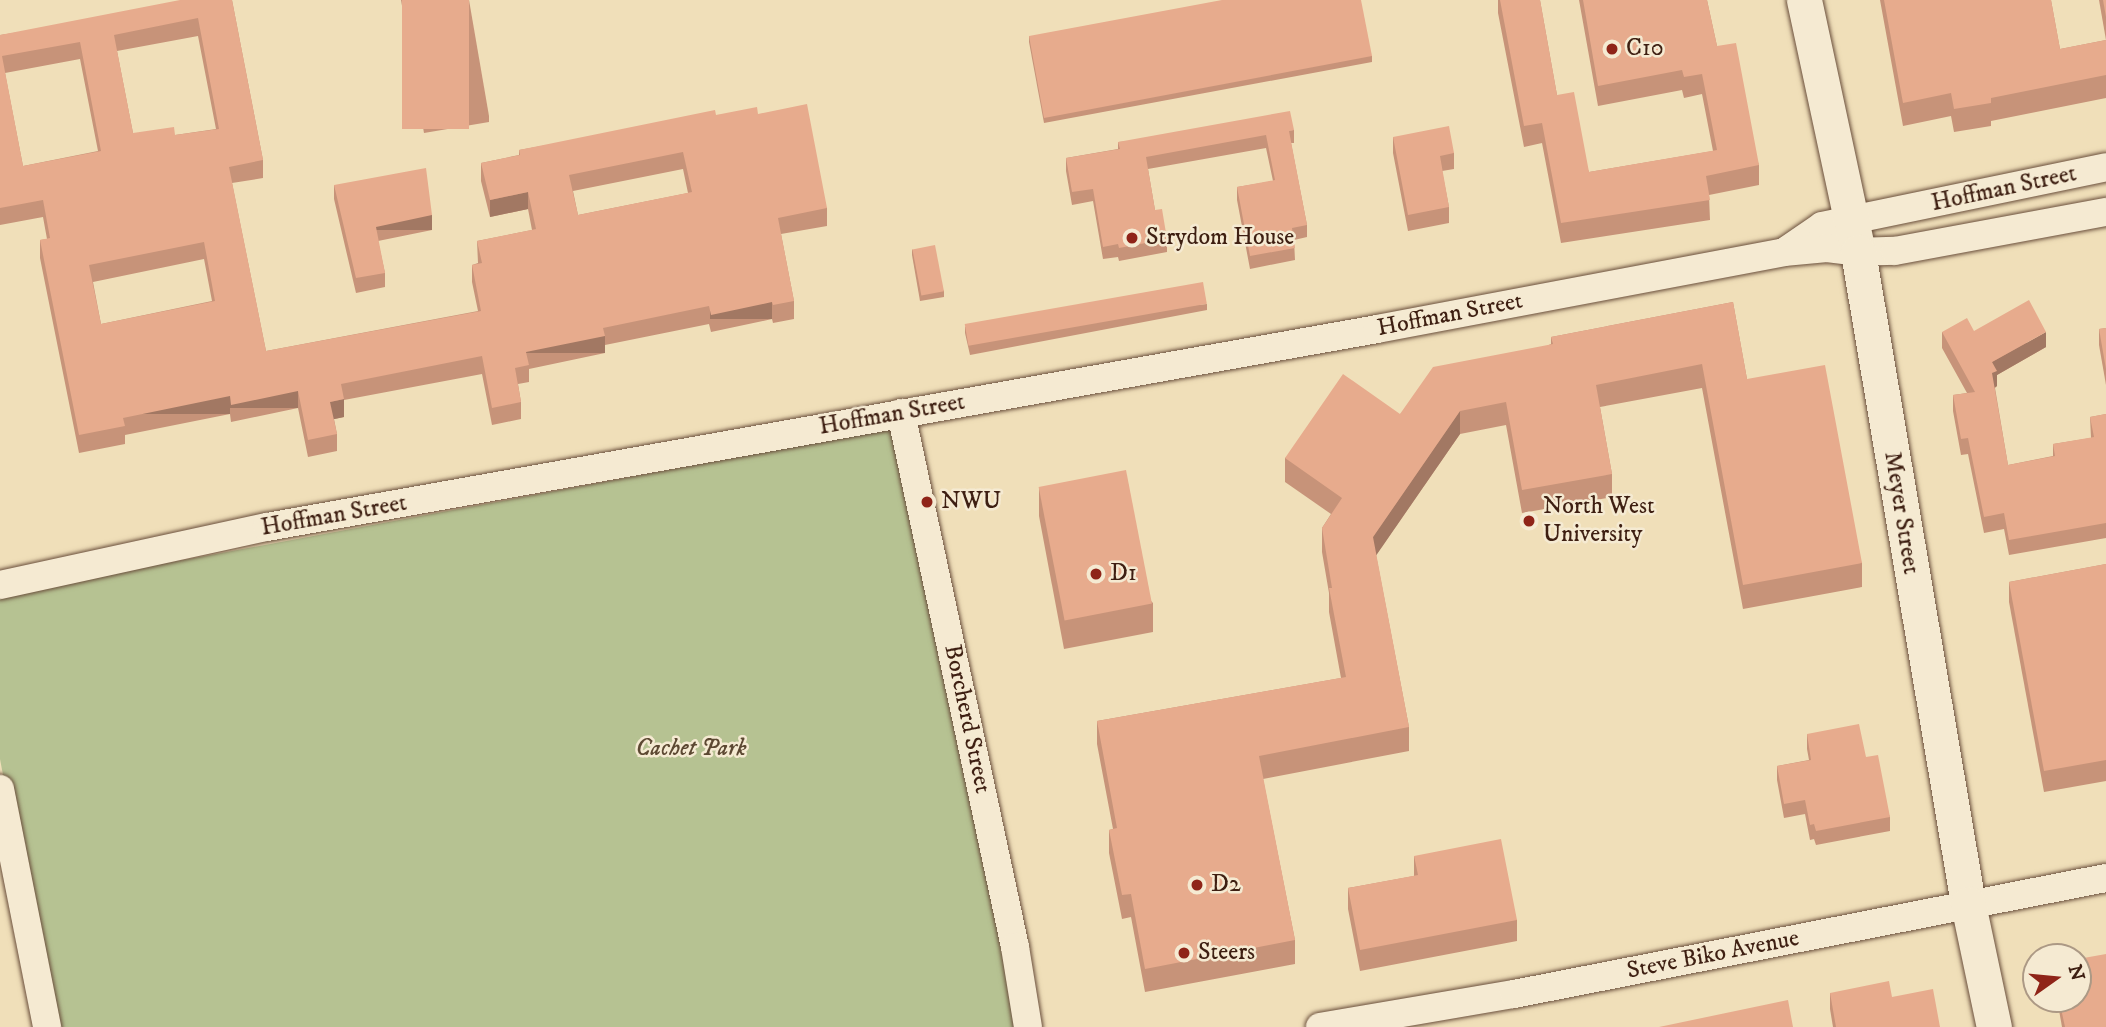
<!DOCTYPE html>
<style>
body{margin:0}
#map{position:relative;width:2106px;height:1027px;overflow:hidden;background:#f0dfb9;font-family:"IM FELL DW Pica",serif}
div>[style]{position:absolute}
.green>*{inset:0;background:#b6c292}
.roads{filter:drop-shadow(0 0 2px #6a4f3c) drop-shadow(0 0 2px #6a4f3c)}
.minor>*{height:28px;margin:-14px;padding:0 14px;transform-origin:14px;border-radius:14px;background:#f5ead2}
.tertiary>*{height:35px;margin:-17.5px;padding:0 17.5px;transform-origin:17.5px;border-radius:17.5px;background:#f5ead2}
.wall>*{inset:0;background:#c79379}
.shaded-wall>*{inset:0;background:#a27863;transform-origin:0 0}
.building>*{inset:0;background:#e7ab8d;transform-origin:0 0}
.dots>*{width:19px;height:19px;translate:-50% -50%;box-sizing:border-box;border:4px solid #f5ead2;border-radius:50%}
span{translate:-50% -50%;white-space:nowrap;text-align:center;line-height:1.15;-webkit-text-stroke:5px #f5ead2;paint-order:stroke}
.poi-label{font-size:24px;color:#3e1f12}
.left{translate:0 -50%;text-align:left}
.street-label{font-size:24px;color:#3e1f12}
.park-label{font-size:24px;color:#5c4832;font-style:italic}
.north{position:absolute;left:2022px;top:943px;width:70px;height:70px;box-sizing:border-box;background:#f5ead2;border:2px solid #ac9985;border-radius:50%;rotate:75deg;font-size:19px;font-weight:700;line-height:28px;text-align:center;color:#3e1f12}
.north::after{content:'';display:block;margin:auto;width:24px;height:32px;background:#8f2418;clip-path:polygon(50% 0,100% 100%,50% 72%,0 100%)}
</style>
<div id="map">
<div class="green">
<div style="clip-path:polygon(911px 425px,1026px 1027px,51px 1027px,0 759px,0 594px)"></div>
</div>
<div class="roads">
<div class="minor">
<div style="left:1787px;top:250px;width:42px;rotate:-34.4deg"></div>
<div style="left:1822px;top:226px;width:290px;rotate:-11.7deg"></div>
<div style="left:901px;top:413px;width:546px;rotate:77.95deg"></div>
<div style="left:1015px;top:947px;width:81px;rotate:80.8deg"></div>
<div style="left:0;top:585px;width:273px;rotate:-12.3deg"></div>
<div style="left:267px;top:527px;width:1128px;rotate:-10.11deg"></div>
<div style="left:1377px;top:329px;width:414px;rotate:-10.7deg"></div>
<div style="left:1784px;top:252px;width:43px;rotate:-5.3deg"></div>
<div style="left:1827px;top:248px;width:31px;rotate:7deg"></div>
<div style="left:1858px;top:252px;width:37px;rotate:-2deg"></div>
<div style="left:1895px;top:251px;width:215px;rotate:-10.5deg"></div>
<div style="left:0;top:789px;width:243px;rotate:78.8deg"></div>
<div style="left:1320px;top:1027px;width:197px;rotate:-9.7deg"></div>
<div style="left:1514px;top:994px;width:603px;rotate:-11.09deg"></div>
</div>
<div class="tertiary">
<div style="left:1804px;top:0;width:258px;rotate:77.9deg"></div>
<div style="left:1858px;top:252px;width:661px;rotate:80.42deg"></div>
<div style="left:1968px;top:904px;width:126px;rotate:78.1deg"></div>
</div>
</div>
<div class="wall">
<div style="clip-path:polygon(evenodd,232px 0,263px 160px,263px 178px,232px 183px,266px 351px,478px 311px,472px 282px,472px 265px,478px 263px,477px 241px,532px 230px,528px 209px,490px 217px,481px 181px,481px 163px,519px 155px,519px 150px,716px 115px,758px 114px,827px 208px,827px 226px,781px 234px,794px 301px,794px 319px,773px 323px,772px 319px,711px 332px,709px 324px,605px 345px,605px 353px,529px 369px,529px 382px,518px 384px,521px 402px,521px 419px,492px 425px,482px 374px,344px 400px,344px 417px,334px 419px,337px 434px,337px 451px,308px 457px,298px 408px,231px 422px,230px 414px,125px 435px,125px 444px,79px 453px,40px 258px,40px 240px,47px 239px,43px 217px,0 225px,0 35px,232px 0,198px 36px,216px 129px,175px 135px,133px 133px,117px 51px,198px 36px,232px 0,80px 59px,98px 151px,23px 166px,5px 73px,80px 59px,232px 0,683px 169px,688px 193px,578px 215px,573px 191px,683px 169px,232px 0,204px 259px,212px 301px,101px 324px,93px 282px,204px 259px)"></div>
<div style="clip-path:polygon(401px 0,469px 0,489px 116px,489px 122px,424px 133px)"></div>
<div style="clip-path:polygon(1498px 0,1540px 0,1557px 95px,1589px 172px,1713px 151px,1702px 94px,1684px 98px,1682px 90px,1598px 106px,1579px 0,1707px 0,1717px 46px,1759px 165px,1759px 185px,1709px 195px,1710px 220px,1561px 243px,1542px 143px,1524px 147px,1498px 13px)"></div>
<div style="clip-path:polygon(1880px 0,2051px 0,2060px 49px,2106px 40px,2106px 98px,1991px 121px,1991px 126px,1954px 132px,1951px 116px,1903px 126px)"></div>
<div style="clip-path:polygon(2099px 0,2106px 0,2106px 40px)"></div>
<div style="clip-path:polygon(1029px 36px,1372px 56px,1372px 62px,1044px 123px,1029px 42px)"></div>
<div style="clip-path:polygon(1294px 130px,1294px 143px,1291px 143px,1307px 225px,1307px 237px,1294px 240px,1295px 260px,1250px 269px,1237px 200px,1237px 187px,1273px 181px,1266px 148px,1148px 169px,1155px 210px,1167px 239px,1167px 252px,1119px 261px,1118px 257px,1103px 259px,1093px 201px,1072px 205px,1066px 171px,1066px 158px,1118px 149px,1118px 142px)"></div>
<div style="clip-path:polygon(1393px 137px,1454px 153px,1454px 169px,1442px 171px,1449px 207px,1449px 223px,1408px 231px,1393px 153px)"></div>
<div style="clip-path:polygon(334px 185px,432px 230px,378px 241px,385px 273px,385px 287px,356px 293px,334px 199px)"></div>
<div style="clip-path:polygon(912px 249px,944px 291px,944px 297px,920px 301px,912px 255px)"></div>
<div style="clip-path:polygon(1733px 302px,1747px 379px,1862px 563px,1862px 587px,1743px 609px,1702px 388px,1600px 407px,1612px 474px,1612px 497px,1522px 513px,1506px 425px,1460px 434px,1376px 555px,1409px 727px,1409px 751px,1263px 779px,1295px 940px,1295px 964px,1145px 992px,1131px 917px,1122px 919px,1109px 853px,1109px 830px,1113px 829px,1097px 744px,1097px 721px,1341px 678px,1329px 612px,1329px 593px,1322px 552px,1322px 528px,1331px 514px,1285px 482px,1285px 458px,1400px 414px,1551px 344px,1551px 337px)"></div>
<div style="clip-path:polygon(1207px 304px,1207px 310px,970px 355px,965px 333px,965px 327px)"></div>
<div style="clip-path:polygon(2106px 328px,2106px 385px,2099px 345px,2099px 329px)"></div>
<div style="clip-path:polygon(1974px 331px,2046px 347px,1997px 375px,1997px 386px,1995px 388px,2008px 465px,2053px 456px,2053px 444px,2091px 438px,2090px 417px,2106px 414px,2106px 538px,2009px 555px,2004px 529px,1984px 533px,1968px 454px,1961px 455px,1953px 411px,1953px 395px,1967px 393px,1942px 348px,1942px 332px)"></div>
<div style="clip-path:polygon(1039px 487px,1153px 603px,1153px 632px,1064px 649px,1039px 516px)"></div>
<div style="clip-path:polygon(2106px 564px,2106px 781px,2044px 792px,2009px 602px,2009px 582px)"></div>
<div style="clip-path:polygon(1807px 734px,1866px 757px,1890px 817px,1890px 831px,1816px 845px,1814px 839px,1810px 840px,1805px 814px,1784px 818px,1777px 780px,1777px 766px,1809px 760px,1807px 749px)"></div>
<div style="clip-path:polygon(1414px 856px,1517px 920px,1517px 941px,1360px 971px,1348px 909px,1348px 888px,1414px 876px)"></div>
<div style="clip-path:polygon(1830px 993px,1892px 997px,1940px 1027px,1833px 1027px,1830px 1009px)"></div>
<div style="clip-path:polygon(2057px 999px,2078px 999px,2106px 1027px,2062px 1027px)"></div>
</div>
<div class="shaded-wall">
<div style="clip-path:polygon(528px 192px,528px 209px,490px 217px,490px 200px)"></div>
<div style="left:432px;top:215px;width:15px;height:57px;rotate:90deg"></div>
<div style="left:772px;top:302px;width:17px;height:62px;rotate:90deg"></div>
<div style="clip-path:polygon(2046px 332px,2046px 347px,1997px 375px,1997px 386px,1992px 389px,1992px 362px)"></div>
<div style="left:605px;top:336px;width:17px;height:81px;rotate:90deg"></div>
<div style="left:298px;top:391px;width:17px;height:68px;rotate:90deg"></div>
<div style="left:230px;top:396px;width:18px;height:109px;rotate:90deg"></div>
<div style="clip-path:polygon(344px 399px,344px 417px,330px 420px,330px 402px)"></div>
<div style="clip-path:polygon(1460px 411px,1460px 434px,1373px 560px,1373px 537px)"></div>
</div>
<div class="building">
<div style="clip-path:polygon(evenodd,180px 0,232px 0,263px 160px,229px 167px,266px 351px,481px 311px,472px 265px,482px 263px,477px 241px,536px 229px,528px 192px,490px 200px,481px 163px,520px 155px,519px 150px,715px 110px,716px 115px,757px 107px,758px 114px,807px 104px,827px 208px,778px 218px,794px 301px,773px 305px,772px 302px,711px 315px,709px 306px,603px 328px,605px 336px,526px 352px,529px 365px,515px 368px,521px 402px,492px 408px,482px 356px,341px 384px,344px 399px,330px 402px,337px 434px,308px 440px,298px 391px,231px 405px,230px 396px,123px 418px,125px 426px,79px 435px,40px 240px,50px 238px,43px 200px,0 208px,0 35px,180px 0,198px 18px,219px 129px,175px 135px,174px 127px,133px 133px,114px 35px,198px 18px,180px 0,80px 42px,101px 151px,23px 166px,2px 56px,80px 42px,180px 0,683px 152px,692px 192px,578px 215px,569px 175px,683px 152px,180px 0,204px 242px,215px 301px,101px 324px,89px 265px,204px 242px)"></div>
<div style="left:402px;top:0;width:67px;height:129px"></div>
<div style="clip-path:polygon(1222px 0,1361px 0,1372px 56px,1044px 118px,1029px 36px)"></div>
<div style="clip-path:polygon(1500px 0,1540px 0,1557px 95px,1574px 92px,1589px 172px,1717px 150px,1702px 74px,1684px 77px,1682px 70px,1598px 86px,1583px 0,1707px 0,1717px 46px,1736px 43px,1759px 165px,1706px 176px,1710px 200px,1561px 223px,1542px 123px,1524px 126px)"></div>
<div style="clip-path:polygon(1884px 0,2051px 0,2060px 49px,2106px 40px,2106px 75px,1991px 98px,1991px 103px,1954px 109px,1951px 93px,1903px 103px)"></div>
<div style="clip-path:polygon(2103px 0,2106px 0,2106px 17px)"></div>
<div style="clip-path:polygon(1290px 111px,1294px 130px,1289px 131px,1307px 225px,1292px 228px,1295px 248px,1250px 256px,1237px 187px,1275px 180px,1266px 135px,1146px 157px,1155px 210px,1162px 209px,1167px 239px,1119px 248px,1118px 244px,1103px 247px,1093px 189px,1072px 192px,1066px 158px,1120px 149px,1118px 142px)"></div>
<div style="clip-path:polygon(1449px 126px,1454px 153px,1440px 156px,1449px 207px,1408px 215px,1393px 137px)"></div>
<div style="clip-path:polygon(426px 168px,432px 215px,376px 227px,385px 273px,356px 278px,334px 185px)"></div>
<div style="left:935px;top:245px;width:47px;height:23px;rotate:79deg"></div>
<div style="left:1203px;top:282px;width:22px;height:242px;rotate:80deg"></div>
<div style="clip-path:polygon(2029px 300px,2046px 332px,1992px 362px,1997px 371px,1992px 373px,2008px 465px,2055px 456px,2053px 444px,2094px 437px,2090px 417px,2106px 414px,2106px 523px,2009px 540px,2004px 513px,1984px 517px,1968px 438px,1961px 439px,1953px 395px,1975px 392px,1942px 332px,1967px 318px,1974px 331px)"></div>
<div style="clip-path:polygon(1733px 302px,1747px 379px,1825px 365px,1862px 563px,1743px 585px,1702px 364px,1596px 385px,1612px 474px,1522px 490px,1506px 402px,1460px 411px,1373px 537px,1409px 727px,1259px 756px,1295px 940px,1145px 969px,1131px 894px,1122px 895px,1109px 830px,1117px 828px,1097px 721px,1346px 677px,1329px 588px,1332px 588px,1322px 528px,1342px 498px,1285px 458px,1343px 374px,1400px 414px,1433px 367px,1553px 344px,1551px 337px)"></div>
<div style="clip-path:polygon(2106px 328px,2106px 369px,2099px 329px)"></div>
<div style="left:1126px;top:470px;width:136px;height:89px;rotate:79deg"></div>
<div style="clip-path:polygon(2106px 564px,2106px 760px,2044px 771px,2009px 582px)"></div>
<div style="clip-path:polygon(1859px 724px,1866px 757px,1878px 755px,1890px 817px,1816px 831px,1814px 824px,1810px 825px,1805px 800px,1784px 804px,1777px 766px,1811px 760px,1807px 734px)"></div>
<div style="clip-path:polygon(1501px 839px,1517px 920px,1360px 950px,1348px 888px,1418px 875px,1414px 856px)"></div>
<div style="clip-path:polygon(2106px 954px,2106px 1027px,2065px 1027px,2059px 999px,2078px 999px,2078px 959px)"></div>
<div style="clip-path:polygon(1889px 981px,1892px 997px,1933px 989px,1940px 1027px,1836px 1027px,1830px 993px)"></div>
<div style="clip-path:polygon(1788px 1000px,1793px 1027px,1659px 1027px)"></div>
</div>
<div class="dots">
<div style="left:1612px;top:49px;background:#8f2418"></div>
<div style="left:1132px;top:238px;background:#8f2418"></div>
<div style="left:927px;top:502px;background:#8f2418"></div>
<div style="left:1529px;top:521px;background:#8f2418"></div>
<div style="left:1096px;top:574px;background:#8f2418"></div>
<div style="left:1197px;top:885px;background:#8f2418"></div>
<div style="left:1184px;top:953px;background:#8f2418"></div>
</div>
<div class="poi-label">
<span class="left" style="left:1626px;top:49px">C10</span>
<span class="left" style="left:1146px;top:238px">Strydom House</span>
<span class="left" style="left:941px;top:502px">NWU</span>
<span class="left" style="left:1543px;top:521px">North West<br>University</span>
<span class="left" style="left:1110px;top:574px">D1</span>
<span class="left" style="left:1211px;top:885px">D2</span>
<span class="left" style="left:1198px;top:953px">Steers</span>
</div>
<div class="street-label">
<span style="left:2004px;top:189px;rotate:-12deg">Hoffman Street</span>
<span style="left:1450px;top:315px;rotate:-11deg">Hoffman Street</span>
<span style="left:892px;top:415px;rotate:-10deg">Hoffman Street</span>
<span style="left:1901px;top:513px;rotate:81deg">Meyer Street</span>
<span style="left:334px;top:516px;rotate:-10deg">Hoffman Street</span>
<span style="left:967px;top:719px;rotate:78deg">Borcherd Street</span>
<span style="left:1713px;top:955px;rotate:-11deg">Steve Biko Avenue</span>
</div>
<div class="park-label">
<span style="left:691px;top:749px">Cachet Park</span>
</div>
<div class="north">N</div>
</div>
